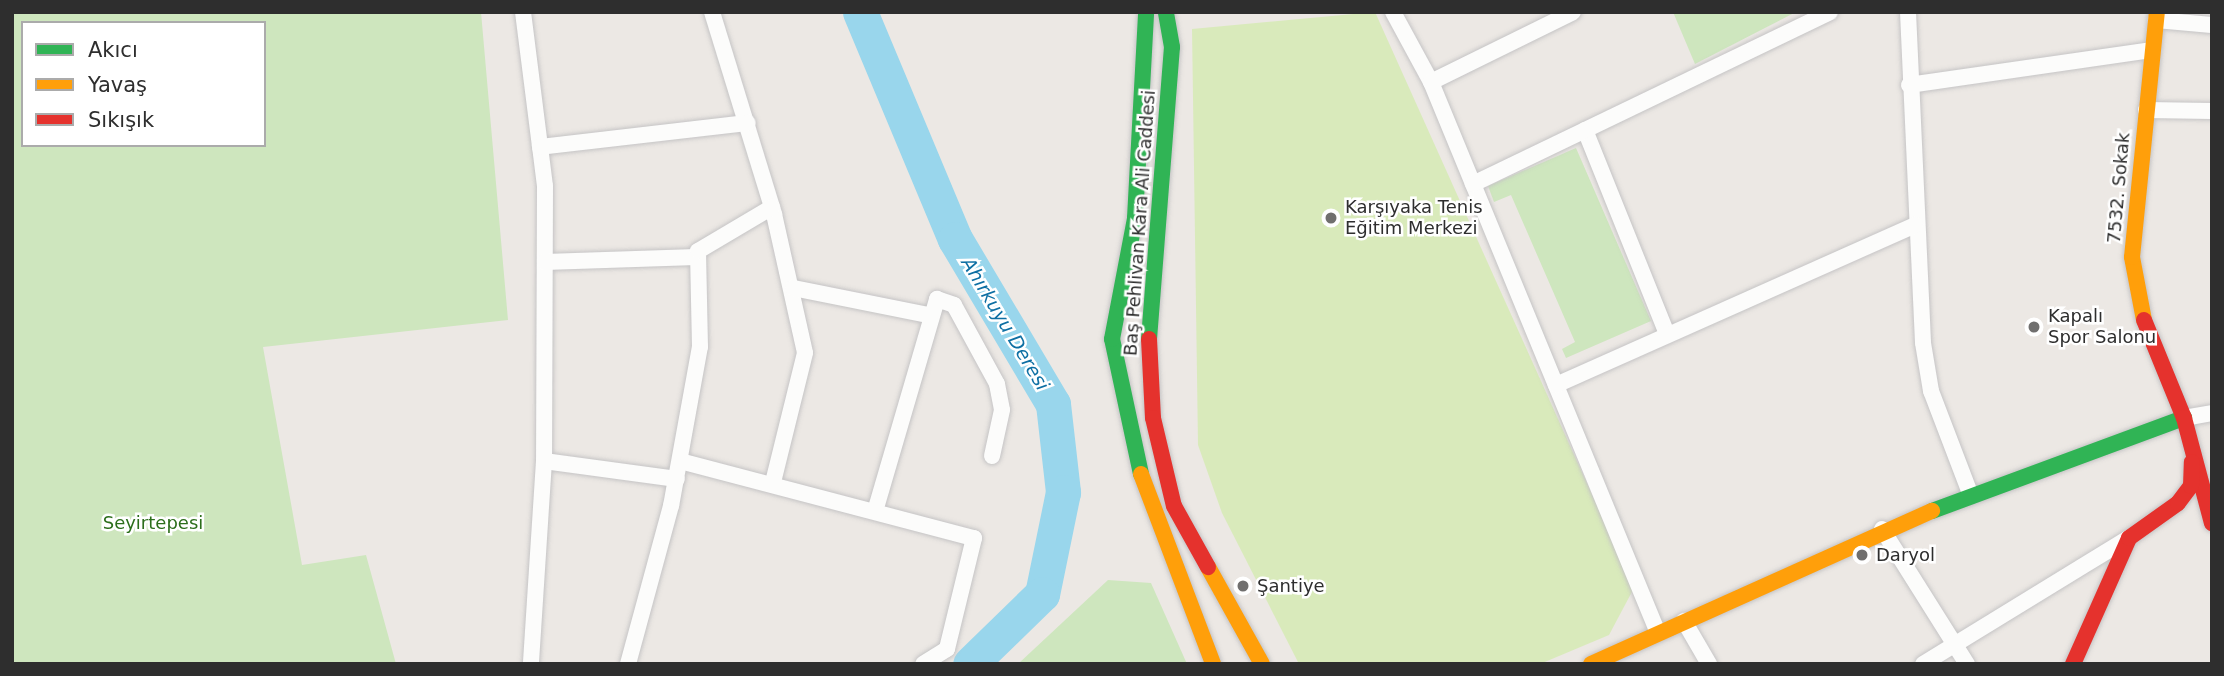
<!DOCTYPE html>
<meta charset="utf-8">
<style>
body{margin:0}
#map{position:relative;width:2224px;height:676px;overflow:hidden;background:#ece8e4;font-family:"DejaVu Sans",sans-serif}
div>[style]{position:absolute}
.green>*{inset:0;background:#cee6be}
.pitch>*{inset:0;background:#d9eabb}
.river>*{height:35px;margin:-17.5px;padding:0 17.5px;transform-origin:17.5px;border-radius:17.5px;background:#99d6ec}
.roads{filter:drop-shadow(0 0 2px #c5c4c5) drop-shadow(0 0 2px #c5c4c5)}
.street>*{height:16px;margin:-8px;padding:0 8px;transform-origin:8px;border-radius:8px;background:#fcfcfb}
.fast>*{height:16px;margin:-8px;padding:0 8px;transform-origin:8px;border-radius:8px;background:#30b455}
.slow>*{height:16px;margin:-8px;padding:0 8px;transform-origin:8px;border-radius:8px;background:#ff9f0a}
.jam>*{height:16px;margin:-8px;padding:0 8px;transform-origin:8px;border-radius:8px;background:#e5322d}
.dots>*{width:19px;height:19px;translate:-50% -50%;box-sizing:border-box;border:4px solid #fff;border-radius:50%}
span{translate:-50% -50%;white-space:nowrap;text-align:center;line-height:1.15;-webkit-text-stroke:5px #fff;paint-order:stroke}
.street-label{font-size:18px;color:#2e2e2e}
.poi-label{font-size:18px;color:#2e2e2e}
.left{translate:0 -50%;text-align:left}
.park-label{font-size:18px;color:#2c6e1b}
.water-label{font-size:19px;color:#0d6fa3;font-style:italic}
.frame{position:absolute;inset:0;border:14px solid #2e2e2e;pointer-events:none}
.legend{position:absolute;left:21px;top:21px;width:245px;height:126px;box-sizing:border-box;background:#fff;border:2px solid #ababab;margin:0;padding:9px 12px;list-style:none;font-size:21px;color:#2e2e2e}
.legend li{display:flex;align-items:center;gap:14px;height:35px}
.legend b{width:35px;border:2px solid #ababab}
</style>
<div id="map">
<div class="green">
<div style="clip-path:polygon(evenodd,12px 12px,481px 12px,508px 320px,263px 347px,302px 565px,366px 555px,396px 664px,12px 664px,12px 12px,23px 23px,264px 23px,264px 145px,23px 145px,23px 23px)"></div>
<div style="clip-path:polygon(1673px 12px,1796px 12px,1695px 64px)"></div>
<div style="clip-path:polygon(1576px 148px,1651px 321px,1566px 358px,1562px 349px,1575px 342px,1511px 195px,1494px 202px,1488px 186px)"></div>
<div style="clip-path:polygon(1108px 580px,1151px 583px,1187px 664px,1018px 664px)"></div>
</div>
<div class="pitch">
<div style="clip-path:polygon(1375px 12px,1634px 588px,1609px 635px,1540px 664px,1299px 664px,1222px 513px,1198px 445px,1192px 29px)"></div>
</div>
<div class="river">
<div style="left:860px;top:12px;width:246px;rotate:67.3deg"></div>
<div style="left:955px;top:239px;width:192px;rotate:59.3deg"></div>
<div style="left:1053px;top:404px;width:89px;rotate:83.5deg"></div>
<div style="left:1063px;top:492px;width:104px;rotate:101.6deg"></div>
<div style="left:1042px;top:594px;width:100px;rotate:135.8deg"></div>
</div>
<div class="roads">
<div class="street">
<div style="left:523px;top:12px;width:175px;rotate:82.8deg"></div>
<div style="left:545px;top:186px;width:275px;rotate:90.2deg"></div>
<div style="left:544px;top:461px;width:203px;rotate:93.7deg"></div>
<div style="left:712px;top:12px;width:211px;rotate:72.9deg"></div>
<div style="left:774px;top:214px;width:142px;rotate:77.4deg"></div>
<div style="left:805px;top:353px;width:133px;rotate:103.9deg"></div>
<div style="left:1393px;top:12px;width:80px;rotate:61.5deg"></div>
<div style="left:1431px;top:82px;width:596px;rotate:67.61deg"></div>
<div style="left:1908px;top:12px;width:331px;rotate:87.4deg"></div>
<div style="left:1923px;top:343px;width:49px;rotate:80.5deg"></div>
<div style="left:1931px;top:391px;width:112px;rotate:69.1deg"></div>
<div style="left:2156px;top:20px;width:56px;rotate:5.1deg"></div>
<div style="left:1431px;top:82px;width:158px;rotate:-26.2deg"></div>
<div style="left:1909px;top:85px;width:246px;rotate:-8.2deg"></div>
<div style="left:2146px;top:110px;width:66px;rotate:0.9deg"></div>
<div style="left:1585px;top:130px;width:218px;rotate:68.1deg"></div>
<div style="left:540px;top:147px;width:209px;rotate:-6.6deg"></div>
<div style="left:1473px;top:184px;width:396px;rotate:-25.7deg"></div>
<div style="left:545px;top:262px;width:151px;rotate:-1.9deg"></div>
<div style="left:793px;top:288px;width:138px;rotate:11.3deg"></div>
<div style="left:1556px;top:385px;width:393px;rotate:-24deg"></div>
<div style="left:2184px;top:418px;width:28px;rotate:-10deg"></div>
<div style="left:544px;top:461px;width:134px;rotate:7.7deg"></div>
<div style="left:680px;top:461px;width:304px;rotate:14.7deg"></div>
<div style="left:974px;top:538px;width:114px;rotate:103.7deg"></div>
<div style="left:947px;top:649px;width:28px;rotate:148deg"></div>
<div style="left:876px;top:508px;width:218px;rotate:-73.7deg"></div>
<div style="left:937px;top:299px;width:18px;rotate:19deg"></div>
<div style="left:954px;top:305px;width:90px;rotate:61.4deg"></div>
<div style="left:997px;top:384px;width:26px;rotate:79deg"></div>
<div style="left:1002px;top:410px;width:47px;rotate:102.3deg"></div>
<div style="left:1882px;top:529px;width:160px;rotate:57.8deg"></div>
<div style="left:1684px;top:621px;width:50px;rotate:59.8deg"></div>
<div style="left:628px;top:664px;width:164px;rotate:-74.8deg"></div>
<div style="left:671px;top:506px;width:162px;rotate:-79.7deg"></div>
<div style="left:700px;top:347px;width:96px;rotate:-91.2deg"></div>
<div style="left:698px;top:251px;width:86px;rotate:-30.7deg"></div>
<div style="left:1923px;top:664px;width:241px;rotate:-31.5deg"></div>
</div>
<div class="fast">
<div style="left:1149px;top:339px;width:293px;rotate:-85.5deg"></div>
<div style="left:1172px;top:47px;width:36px;rotate:-100deg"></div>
<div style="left:1141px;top:474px;width:138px;rotate:-102.1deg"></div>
<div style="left:1112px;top:339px;width:123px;rotate:-79.2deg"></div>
<div style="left:1135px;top:218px;width:206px;rotate:-86.9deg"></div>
<div style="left:1932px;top:511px;width:269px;rotate:-20.3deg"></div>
</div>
<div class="slow">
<div style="left:2144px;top:320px;width:64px;rotate:-100.8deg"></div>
<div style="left:2132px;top:257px;width:246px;rotate:-84.2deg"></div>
<div style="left:1141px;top:474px;width:203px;rotate:69.2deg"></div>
<div style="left:1208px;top:567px;width:111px;rotate:60.9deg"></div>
<div style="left:1591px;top:664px;width:374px;rotate:-24.2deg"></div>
</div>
<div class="jam">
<div style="left:2144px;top:320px;width:106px;rotate:67.8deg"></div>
<div style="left:2184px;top:418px;width:109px;rotate:75.1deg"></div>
<div style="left:1149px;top:339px;width:79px;rotate:87.1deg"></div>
<div style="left:1153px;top:418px;width:90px;rotate:76.6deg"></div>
<div style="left:1174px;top:506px;width:70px;rotate:60.9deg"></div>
<div style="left:2073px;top:664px;width:138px;rotate:-66deg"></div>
<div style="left:2129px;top:538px;width:60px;rotate:-35.5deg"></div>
<div style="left:2178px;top:503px;width:21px;rotate:-53deg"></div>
<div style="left:2191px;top:486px;width:24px;rotate:-88deg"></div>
</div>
</div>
<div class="dots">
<div style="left:1331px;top:218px;background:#706f6e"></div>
<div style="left:2034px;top:327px;background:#706f6e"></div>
<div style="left:1862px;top:555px;background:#706f6e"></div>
<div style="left:1243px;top:586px;background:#706f6e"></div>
</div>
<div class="street-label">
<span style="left:2119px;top:188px;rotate:-85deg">7532. Sokak</span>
<span style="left:1140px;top:223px;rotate:-86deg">Baş Pehlivan Kara Ali Caddesi</span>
</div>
<div class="poi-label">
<span class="left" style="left:1345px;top:218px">Karşıyaka Tenis<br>Eğitim Merkezi</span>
<span class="left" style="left:2048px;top:327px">Kapalı<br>Spor Salonu</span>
<span class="left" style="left:1876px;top:555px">Daryol</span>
<span class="left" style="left:1257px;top:586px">Şantiye</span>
</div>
<div class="park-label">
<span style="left:153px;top:523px">Seyirtepesi</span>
</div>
<div class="water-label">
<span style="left:1005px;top:324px;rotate:59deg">Ahırkuyu Deresi</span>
</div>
<div class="frame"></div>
<ul class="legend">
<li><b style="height:9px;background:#30b455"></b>Akıcı</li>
<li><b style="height:9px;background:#ff9f0a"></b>Yavaş</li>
<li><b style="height:9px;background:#e5322d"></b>Sıkışık</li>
</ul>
</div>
